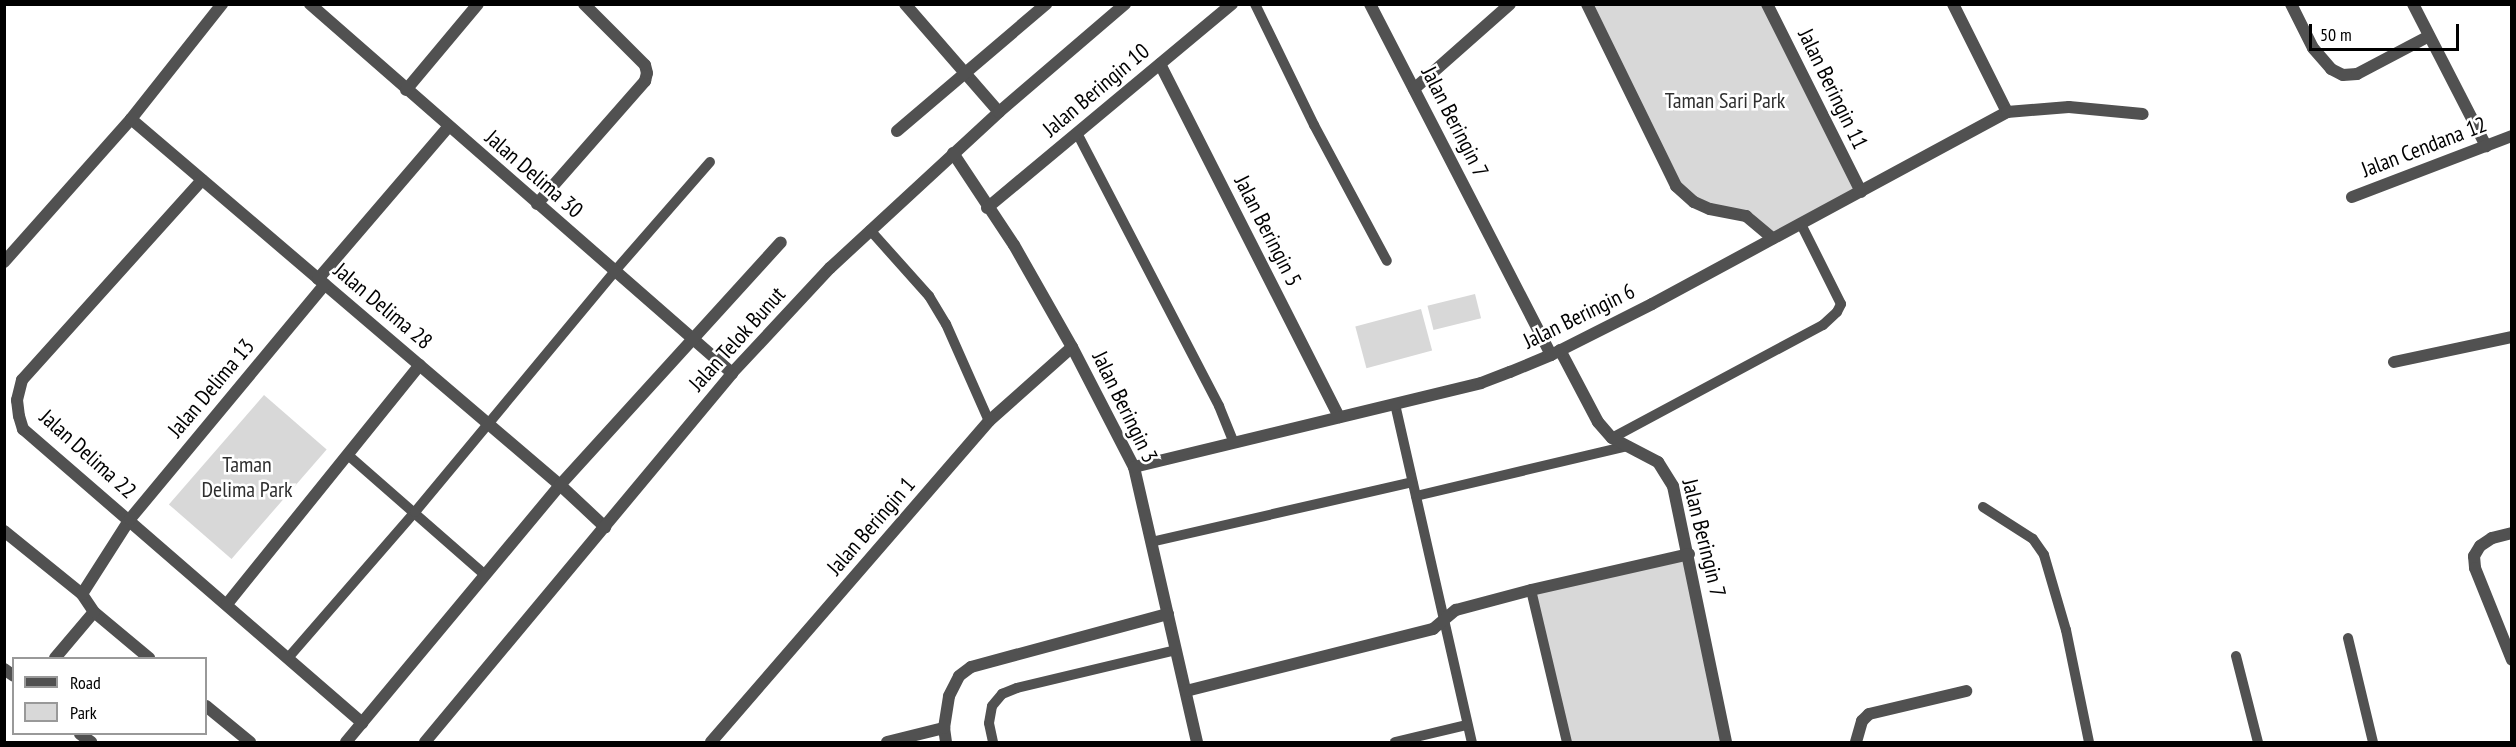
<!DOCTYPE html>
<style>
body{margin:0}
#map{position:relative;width:2516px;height:747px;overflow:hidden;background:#fff;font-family:"PT Sans Narrow",sans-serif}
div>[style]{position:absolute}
.green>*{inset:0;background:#d8d8d8;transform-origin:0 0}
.service>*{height:10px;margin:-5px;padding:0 5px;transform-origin:5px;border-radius:5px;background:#515151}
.minor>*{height:12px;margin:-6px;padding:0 6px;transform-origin:6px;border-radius:6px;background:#515151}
.tertiary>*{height:12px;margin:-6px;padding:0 6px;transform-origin:6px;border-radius:6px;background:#515151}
span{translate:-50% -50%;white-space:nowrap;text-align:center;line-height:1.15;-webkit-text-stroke:5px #fff;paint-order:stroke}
.street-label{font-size:22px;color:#000}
.park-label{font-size:22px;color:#2f2f2f}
.frame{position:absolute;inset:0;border:6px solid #000;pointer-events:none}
.legend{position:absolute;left:12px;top:657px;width:195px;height:78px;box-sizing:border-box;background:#fff;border:2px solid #999;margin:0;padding:8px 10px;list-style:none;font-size:18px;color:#000}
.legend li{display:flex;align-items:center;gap:12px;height:30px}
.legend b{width:30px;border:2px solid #999}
.scale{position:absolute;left:2309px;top:24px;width:150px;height:27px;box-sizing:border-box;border:3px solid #000;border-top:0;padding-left:8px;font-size:18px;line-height:21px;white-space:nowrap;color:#000;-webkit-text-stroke:4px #fff;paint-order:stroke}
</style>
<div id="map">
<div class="green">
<div style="clip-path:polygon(1588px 5px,1765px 5px,1859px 188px,1770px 235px,1753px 214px,1696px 201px,1680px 187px)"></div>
<div style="left:1475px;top:294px;width:25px;height:49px;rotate:76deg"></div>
<div style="left:1421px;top:309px;width:43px;height:68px;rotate:75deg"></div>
<div style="left:264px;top:395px;width:83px;height:145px;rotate:41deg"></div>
<div style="clip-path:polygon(1689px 554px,1726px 742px,1567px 742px,1531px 590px)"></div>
</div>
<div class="service">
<div style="left:1255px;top:4px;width:135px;rotate:64deg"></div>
<div style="left:1314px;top:125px;width:154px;rotate:61.8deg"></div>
<div style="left:1077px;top:133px;width:308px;rotate:62.5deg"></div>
<div style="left:1219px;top:406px;width:40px;rotate:68deg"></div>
<div style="left:870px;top:230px;width:89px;rotate:48.2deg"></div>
<div style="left:929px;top:296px;width:33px;rotate:59deg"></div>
<div style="left:946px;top:324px;width:106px;rotate:66.1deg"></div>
<div style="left:1395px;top:404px;width:347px;rotate:77.2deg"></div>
<div style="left:1612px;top:438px;width:239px;rotate:-28.2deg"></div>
<div style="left:1823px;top:325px;width:19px;rotate:-43deg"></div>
<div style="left:1837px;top:312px;width:9px;rotate:-63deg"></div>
<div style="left:1841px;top:304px;width:89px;rotate:-116.6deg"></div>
<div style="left:348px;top:455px;width:182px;rotate:41.2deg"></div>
<div style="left:1416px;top:496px;width:218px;rotate:-13.3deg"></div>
<div style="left:1983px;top:507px;width:59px;rotate:32.6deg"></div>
<div style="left:2033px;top:539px;width:19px;rotate:55deg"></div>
<div style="left:2044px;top:555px;width:78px;rotate:73.7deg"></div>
<div style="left:2066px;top:630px;width:114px;rotate:78.4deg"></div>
<div style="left:1151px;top:542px;width:268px;rotate:-12.9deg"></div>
<div style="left:1531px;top:590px;width:156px;rotate:76.7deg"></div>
<div style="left:2348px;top:638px;width:107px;rotate:76.5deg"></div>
<div style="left:2236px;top:656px;width:89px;rotate:75.7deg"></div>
<div style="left:288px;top:658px;width:194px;rotate:-49deg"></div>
<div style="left:415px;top:512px;width:312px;rotate:-50.3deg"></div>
<div style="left:614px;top:272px;width:146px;rotate:-48.9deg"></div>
<div style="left:993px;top:742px;width:19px;rotate:-102deg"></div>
<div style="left:989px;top:723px;width:17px;rotate:-80deg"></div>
<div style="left:992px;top:706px;width:16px;rotate:-50deg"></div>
<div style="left:1002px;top:694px;width:16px;rotate:-22deg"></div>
<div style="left:1017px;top:688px;width:163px;rotate:-13.4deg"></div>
<div style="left:1395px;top:742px;width:74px;rotate:-13.3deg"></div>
</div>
<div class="minor">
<div style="left:310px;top:4px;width:561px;rotate:41.17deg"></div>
<div style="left:905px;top:4px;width:143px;rotate:49deg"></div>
<div style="left:1370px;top:4px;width:395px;rotate:62.7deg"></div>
<div style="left:1587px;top:4px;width:203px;rotate:63.9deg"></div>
<div style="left:1676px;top:186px;width:24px;rotate:42deg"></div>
<div style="left:1694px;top:202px;width:17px;rotate:24deg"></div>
<div style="left:1710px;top:209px;width:37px;rotate:11deg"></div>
<div style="left:1746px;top:216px;width:35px;rotate:40deg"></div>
<div style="left:1767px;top:4px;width:210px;rotate:63.4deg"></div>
<div style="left:1953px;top:4px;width:121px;rotate:63.4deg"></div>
<div style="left:2291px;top:4px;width:49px;rotate:63.4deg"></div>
<div style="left:2313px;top:48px;width:28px;rotate:49deg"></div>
<div style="left:2331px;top:69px;width:13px;rotate:27deg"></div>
<div style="left:2343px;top:75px;width:14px;rotate:-4deg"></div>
<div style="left:2357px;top:74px;width:81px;rotate:-27.8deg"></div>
<div style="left:2413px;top:4px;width:160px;rotate:62.8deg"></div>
<div style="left:1160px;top:64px;width:396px;rotate:63.1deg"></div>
<div style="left:1414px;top:89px;width:128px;rotate:-41.5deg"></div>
<div style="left:406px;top:90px;width:112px;rotate:-50.1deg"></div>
<div style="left:131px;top:119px;width:564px;rotate:40.47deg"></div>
<div style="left:560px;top:485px;width:62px;rotate:43deg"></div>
<div style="left:897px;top:131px;width:196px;rotate:-40.4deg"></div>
<div style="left:953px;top:153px;width:110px;rotate:56.5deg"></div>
<div style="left:1014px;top:245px;width:117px;rotate:60.4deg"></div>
<div style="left:1072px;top:347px;width:135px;rotate:62.7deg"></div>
<div style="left:1134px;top:467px;width:282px;rotate:77.1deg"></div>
<div style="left:202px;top:180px;width:269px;rotate:132deg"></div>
<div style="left:22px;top:380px;width:21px;rotate:104deg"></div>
<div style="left:17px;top:400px;width:16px;rotate:83deg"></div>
<div style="left:19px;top:416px;width:14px;rotate:73deg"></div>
<div style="left:23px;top:429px;width:449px;rotate:40.9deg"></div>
<div style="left:2352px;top:197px;width:171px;rotate:-20.9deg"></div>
<div style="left:537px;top:204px;width:164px;rotate:-48.7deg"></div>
<div style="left:645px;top:81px;width:8px;rotate:-76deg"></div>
<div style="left:647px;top:73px;width:8px;rotate:-104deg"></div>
<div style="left:645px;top:65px;width:86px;rotate:-135deg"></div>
<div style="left:987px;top:208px;width:319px;rotate:-39.8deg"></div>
<div style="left:4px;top:262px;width:191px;rotate:-48.4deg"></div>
<div style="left:131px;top:119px;width:147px;rotate:-51.6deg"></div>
<div style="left:318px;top:279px;width:201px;rotate:-49.4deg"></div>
<div style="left:1560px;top:350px;width:81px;rotate:62.2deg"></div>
<div style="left:1598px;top:422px;width:21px;rotate:49deg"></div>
<div style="left:1612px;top:438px;width:52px;rotate:27.6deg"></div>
<div style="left:1658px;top:462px;width:28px;rotate:58deg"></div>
<div style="left:1673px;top:486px;width:261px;rotate:78.3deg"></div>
<div style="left:2394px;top:362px;width:121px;rotate:-12deg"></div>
<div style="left:1134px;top:467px;width:357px;rotate:-13.6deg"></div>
<div style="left:1481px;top:383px;width:31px;rotate:-21deg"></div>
<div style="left:1510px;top:372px;width:44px;rotate:-22.5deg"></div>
<div style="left:1551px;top:355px;width:113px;rotate:-26.8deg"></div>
<div style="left:1652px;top:304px;width:404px;rotate:-28.4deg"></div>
<div style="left:2007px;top:112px;width:62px;rotate:-4.6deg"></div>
<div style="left:2069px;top:107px;width:74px;rotate:5.4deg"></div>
<div style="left:4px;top:531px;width:100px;rotate:38.9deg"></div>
<div style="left:2512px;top:533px;width:21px;rotate:166deg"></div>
<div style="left:2492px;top:538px;width:14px;rotate:146deg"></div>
<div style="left:2480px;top:546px;width:12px;rotate:121deg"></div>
<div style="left:2474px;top:556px;width:12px;rotate:85deg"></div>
<div style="left:2475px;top:568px;width:99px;rotate:68.1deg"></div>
<div style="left:227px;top:604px;width:307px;rotate:-51.1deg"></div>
<div style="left:94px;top:612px;width:72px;rotate:39.9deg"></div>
<div style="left:55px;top:658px;width:60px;rotate:-49.7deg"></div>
<div style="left:94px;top:612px;width:22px;rotate:-124deg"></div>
<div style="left:82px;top:594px;width:89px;rotate:-57.4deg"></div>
<div style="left:130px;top:519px;width:305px;rotate:-50.3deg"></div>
<div style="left:4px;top:669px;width:12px;rotate:35deg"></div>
<div style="left:1186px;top:691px;width:255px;rotate:-14.1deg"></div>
<div style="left:1433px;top:629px;width:30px;rotate:-40deg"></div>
<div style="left:1456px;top:610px;width:78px;rotate:-14.9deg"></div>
<div style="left:1531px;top:590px;width:162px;rotate:-12.8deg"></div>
<div style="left:206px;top:706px;width:57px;rotate:39.3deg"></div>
<div style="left:80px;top:734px;width:14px;rotate:36deg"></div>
<div style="left:346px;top:742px;width:334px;rotate:-50.2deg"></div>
<div style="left:560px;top:485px;width:328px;rotate:-47.7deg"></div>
<div style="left:711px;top:742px;width:425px;rotate:-49.1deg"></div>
<div style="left:989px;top:421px;width:111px;rotate:-41.7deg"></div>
<div style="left:887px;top:742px;width:59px;rotate:-13.8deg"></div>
<div style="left:946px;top:742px;width:14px;rotate:-98deg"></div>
<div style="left:944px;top:728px;width:32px;rotate:-81deg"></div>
<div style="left:949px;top:696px;width:22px;rotate:-63deg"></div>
<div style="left:959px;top:676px;width:15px;rotate:-37deg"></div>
<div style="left:971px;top:667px;width:204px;rotate:-15.1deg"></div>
<div style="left:1856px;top:742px;width:22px;rotate:-74deg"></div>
<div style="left:1862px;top:721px;width:10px;rotate:-45deg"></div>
<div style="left:1869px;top:714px;width:100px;rotate:-13.3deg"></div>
</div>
<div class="tertiary">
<div style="left:425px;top:742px;width:480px;rotate:-50.2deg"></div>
<div style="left:732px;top:373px;width:144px;rotate:-47deg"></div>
<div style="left:830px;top:268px;width:230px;rotate:-42.7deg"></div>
<div style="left:999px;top:112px;width:166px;rotate:-40.6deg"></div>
</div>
<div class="street-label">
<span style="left:1833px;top:89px;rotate:64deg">Jalan Beringin 11</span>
<span style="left:1096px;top:90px;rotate:-40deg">Jalan Beringin 10</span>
<span style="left:1455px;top:122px;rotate:63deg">Jalan Beringin 7</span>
<span style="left:2424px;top:147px;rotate:-21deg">Jalan Cendana 12</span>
<span style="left:534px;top:174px;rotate:41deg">Jalan Delima 30</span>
<span style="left:1268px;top:231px;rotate:63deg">Jalan Beringin 5</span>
<span style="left:383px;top:306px;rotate:40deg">Jalan Delima 28</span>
<span style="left:1579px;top:316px;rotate:-26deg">Jalan Beringin 6</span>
<span style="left:737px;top:339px;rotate:-48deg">Jalan Telok Bunut</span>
<span style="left:211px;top:388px;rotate:-50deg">Jalan Delima 13</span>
<span style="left:1125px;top:407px;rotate:64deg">Jalan Beringin 3</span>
<span style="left:88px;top:454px;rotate:42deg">Jalan Delima 22</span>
<span style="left:871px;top:526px;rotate:-49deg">Jalan Beringin 1</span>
<span style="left:1704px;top:538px;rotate:76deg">Jalan Beringin 7</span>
</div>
<div class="park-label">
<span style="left:1725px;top:101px">Taman Sari Park</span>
<span style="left:247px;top:477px">Taman<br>Delima Park</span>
</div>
<div class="frame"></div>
<ul class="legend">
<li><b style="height:8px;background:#515151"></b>Road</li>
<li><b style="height:16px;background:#d8d8d8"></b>Park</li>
</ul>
<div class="scale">50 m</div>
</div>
